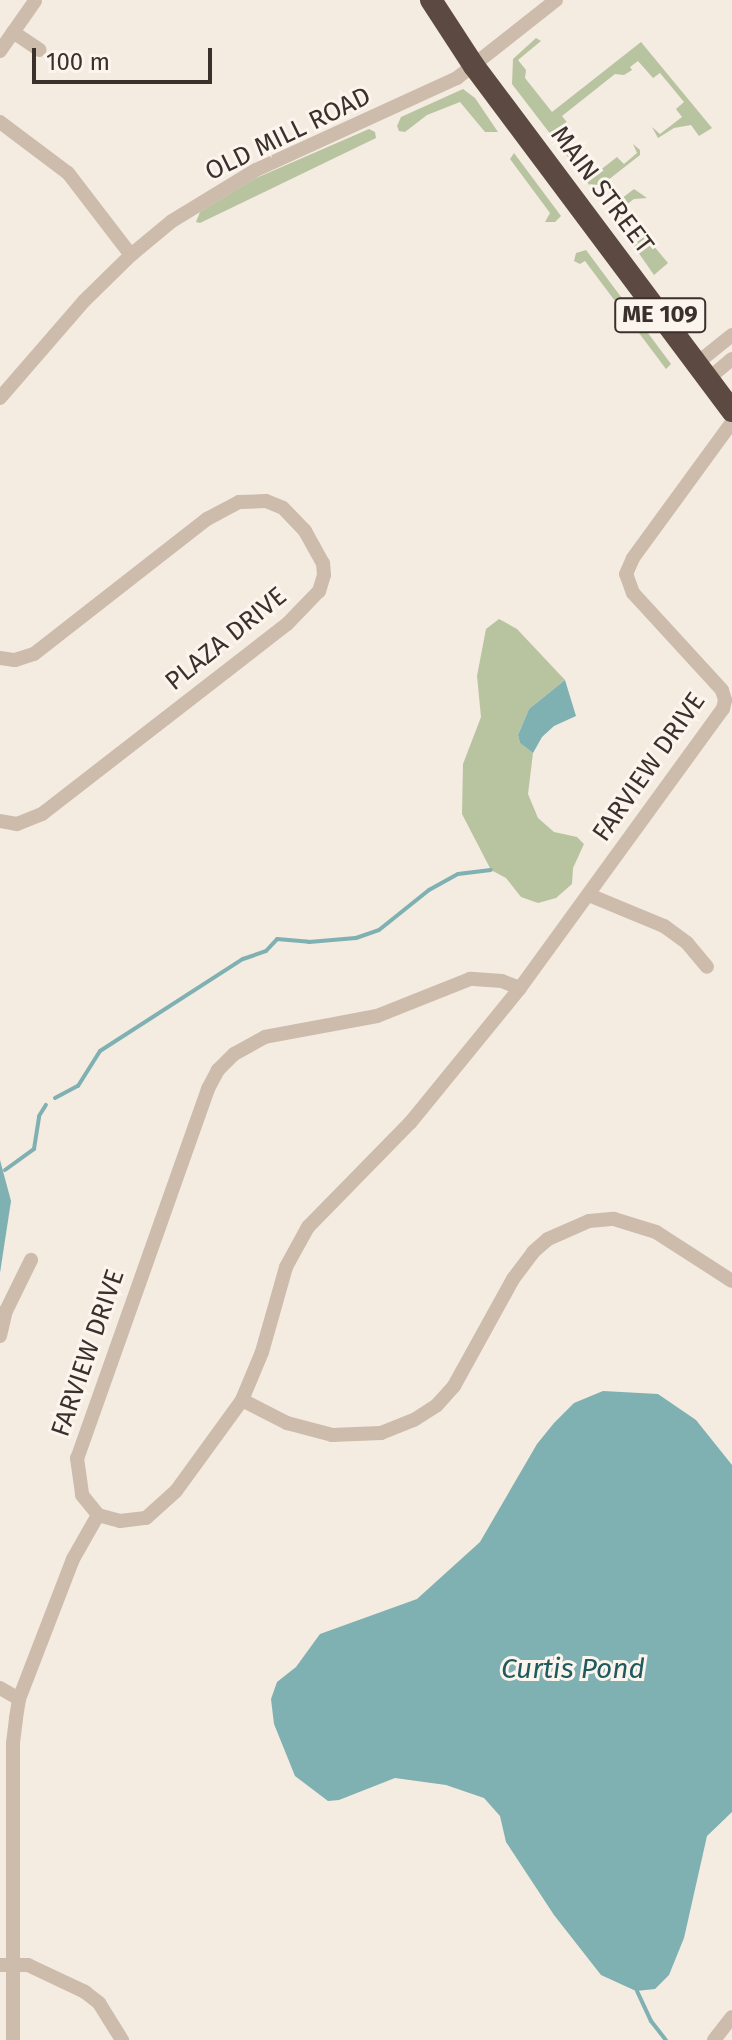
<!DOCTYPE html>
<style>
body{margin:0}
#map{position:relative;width:732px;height:2040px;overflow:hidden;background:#f4ebe1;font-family:"Fira Sans",sans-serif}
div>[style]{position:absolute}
.green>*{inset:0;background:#b8c4a0}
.water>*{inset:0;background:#7fb0b2}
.stream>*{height:4px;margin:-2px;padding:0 2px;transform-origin:2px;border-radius:2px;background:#7fb0b2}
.minor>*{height:14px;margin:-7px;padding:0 7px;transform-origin:7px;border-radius:7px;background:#cdbbac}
.highway>*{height:22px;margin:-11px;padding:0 11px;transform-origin:11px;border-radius:11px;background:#5c4a42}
span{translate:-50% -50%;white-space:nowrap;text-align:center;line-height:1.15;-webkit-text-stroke:6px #fbf5ee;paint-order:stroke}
.shield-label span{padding:2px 6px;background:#fbf5ee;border:2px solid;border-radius:6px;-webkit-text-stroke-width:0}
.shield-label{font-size:24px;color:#3b302b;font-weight:700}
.street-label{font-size:26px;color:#3b302b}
.water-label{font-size:28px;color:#1f5a5e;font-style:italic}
.scale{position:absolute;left:32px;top:48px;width:180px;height:36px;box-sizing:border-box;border:4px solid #3b302b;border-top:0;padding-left:10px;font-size:24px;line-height:28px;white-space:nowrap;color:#3b302b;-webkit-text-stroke:6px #fbf5ee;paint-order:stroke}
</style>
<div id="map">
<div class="green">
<div style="clip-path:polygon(536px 38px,541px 41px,518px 60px,526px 70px,525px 78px,552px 112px,641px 42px,712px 128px,699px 136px,691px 125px,674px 128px,658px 138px,652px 127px,660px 134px,682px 117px,676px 109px,684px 102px,660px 73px,653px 78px,638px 61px,630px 67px,632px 70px,624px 75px,615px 74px,562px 116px,570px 126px,562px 133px,594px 175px,617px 157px,624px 164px,637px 153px,633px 144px,640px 150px,640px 155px,594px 191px,512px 84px,513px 59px)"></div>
<div style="clip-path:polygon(463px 89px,475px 98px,498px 132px,485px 132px,460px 102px,427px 115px,405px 132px,399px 131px,397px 126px,401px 117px)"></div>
<div style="clip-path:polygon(369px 129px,375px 132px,376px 138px,200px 223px,196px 222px,200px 212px,254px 179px)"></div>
<div style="clip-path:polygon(514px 153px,561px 216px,555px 222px,545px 222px,550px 213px,510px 159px)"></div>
<div style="clip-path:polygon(634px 189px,647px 198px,634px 199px,622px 208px,668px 263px,654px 275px,608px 209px)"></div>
<div style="clip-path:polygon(586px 250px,671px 364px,666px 369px,585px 261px,580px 264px,574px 261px,576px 253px)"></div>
<div style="clip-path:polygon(499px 619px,517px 629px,565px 680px,529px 709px,518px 735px,520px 743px,533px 753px,528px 794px,538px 818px,554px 832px,577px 837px,584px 844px,573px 868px,572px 884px,556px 898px,538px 903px,521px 897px,506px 878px,491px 870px,462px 814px,463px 764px,481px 717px,477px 676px,486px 629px)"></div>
</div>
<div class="water">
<div style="clip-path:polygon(565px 680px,576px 716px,554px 726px,542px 737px,533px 753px,520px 743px,518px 735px,529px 709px)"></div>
<div style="clip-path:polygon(0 1160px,11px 1201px,0 1273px)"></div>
<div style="clip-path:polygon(603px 1391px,658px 1394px,696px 1420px,732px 1465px,732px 1812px,707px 1836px,684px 1938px,669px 1975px,655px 1989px,636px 1991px,601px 1975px,554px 1915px,506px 1842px,500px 1816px,484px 1798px,446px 1785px,395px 1778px,339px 1800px,328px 1801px,295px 1776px,274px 1724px,271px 1699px,277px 1682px,296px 1667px,320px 1634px,417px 1599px,480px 1542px,537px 1444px,554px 1423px,574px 1403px)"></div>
</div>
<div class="stream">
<div style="left:55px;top:1098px;width:26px;rotate:-28deg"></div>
<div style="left:78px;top:1086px;width:41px;rotate:-57.8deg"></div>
<div style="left:100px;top:1051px;width:170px;rotate:-32.8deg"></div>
<div style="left:243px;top:959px;width:24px;rotate:-19deg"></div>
<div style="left:266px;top:951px;width:16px;rotate:-47deg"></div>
<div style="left:277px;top:939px;width:32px;rotate:5deg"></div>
<div style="left:309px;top:942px;width:47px;rotate:-4.9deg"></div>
<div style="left:356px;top:938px;width:24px;rotate:-19deg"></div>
<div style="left:379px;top:930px;width:64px;rotate:-38.7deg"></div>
<div style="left:429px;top:890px;width:33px;rotate:-29deg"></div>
<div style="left:458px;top:874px;width:33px;rotate:-7deg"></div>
<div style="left:5px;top:1170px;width:36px;rotate:-36deg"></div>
<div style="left:34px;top:1149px;width:33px;rotate:-81deg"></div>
<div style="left:39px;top:1116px;width:13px;rotate:-58deg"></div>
<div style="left:637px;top:1991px;width:33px;rotate:65deg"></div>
<div style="left:651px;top:2021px;width:24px;rotate:52deg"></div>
</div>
<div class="minor">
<div style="left:13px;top:32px;width:32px;rotate:34deg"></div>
<div style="left:0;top:51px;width:61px;rotate:-55deg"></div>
<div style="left:0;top:122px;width:85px;rotate:36.9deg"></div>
<div style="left:68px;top:173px;width:103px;rotate:52.5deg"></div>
<div style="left:696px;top:364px;width:46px;rotate:-38.9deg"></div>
<div style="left:708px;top:379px;width:31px;rotate:-40deg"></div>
<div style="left:0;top:398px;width:128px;rotate:-49.1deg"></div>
<div style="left:84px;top:301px;width:66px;rotate:-44.4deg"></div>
<div style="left:131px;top:255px;width:53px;rotate:-39.7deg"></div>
<div style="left:172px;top:221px;width:98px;rotate:-31.3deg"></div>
<div style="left:256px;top:170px;width:221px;rotate:-24.6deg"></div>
<div style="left:457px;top:78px;width:126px;rotate:-38.2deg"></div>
<div style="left:0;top:658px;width:15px;rotate:8deg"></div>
<div style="left:15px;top:660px;width:20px;rotate:-18deg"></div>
<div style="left:34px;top:654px;width:219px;rotate:-38deg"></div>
<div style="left:207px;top:519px;width:36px;rotate:-28deg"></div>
<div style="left:239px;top:502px;width:27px;rotate:-2deg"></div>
<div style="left:266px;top:501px;width:18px;rotate:22deg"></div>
<div style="left:283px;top:508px;width:32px;rotate:46deg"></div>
<div style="left:305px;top:531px;width:37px;rotate:61deg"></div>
<div style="left:323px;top:563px;width:12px;rotate:85deg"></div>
<div style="left:324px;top:575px;width:17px;rotate:107deg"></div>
<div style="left:319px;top:591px;width:46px;rotate:134.1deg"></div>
<div style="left:287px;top:624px;width:310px;rotate:142.2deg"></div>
<div style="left:42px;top:814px;width:27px;rotate:158deg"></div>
<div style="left:17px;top:824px;width:17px;rotate:-170deg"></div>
<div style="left:589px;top:895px;width:81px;rotate:22.5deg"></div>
<div style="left:664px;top:926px;width:29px;rotate:36deg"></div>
<div style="left:687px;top:943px;width:31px;rotate:50deg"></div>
<div style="left:520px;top:988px;width:19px;rotate:-159deg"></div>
<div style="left:502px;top:981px;width:32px;rotate:-176deg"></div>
<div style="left:470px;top:979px;width:100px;rotate:158.3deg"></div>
<div style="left:377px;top:1016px;width:114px;rotate:169.4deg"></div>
<div style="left:265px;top:1037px;width:35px;rotate:151deg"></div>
<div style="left:234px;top:1054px;width:23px;rotate:135deg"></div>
<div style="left:218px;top:1070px;width:21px;rotate:118deg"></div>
<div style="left:208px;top:1089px;width:392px;rotate:109.5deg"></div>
<div style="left:77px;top:1458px;width:37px;rotate:82deg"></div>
<div style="left:82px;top:1495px;width:26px;rotate:51deg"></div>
<div style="left:98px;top:1515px;width:23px;rotate:15deg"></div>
<div style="left:120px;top:1521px;width:26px;rotate:-7deg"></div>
<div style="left:146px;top:1518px;width:40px;rotate:-42deg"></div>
<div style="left:176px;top:1491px;width:112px;rotate:-54deg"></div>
<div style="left:242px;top:1400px;width:52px;rotate:-67.4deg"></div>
<div style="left:262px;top:1352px;width:88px;rotate:-74.2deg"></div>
<div style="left:286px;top:1267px;width:46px;rotate:-61.2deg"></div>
<div style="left:308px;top:1227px;width:146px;rotate:-45.6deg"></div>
<div style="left:410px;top:1123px;width:174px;rotate:-50.8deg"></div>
<div style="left:520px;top:988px;width:345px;rotate:-54deg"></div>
<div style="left:723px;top:709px;width:9px;rotate:-77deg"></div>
<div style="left:725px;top:700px;width:10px;rotate:-107deg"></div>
<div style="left:722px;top:690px;width:132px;rotate:-132.5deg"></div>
<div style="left:633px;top:593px;width:20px;rotate:-110deg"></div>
<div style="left:626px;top:574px;width:17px;rotate:-66deg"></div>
<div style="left:633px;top:558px;width:168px;rotate:-53.9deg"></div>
<div style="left:0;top:1336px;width:26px;rotate:-77deg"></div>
<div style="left:6px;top:1311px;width:57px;rotate:-63.9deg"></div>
<div style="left:242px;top:1400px;width:51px;rotate:27.1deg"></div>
<div style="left:287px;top:1423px;width:47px;rotate:14.9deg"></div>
<div style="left:332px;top:1435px;width:49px;rotate:-2.3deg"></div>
<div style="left:381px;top:1433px;width:35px;rotate:-22deg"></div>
<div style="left:414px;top:1420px;width:27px;rotate:-33deg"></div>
<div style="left:437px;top:1405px;width:25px;rotate:-48deg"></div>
<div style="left:454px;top:1386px;width:122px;rotate:-61.1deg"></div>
<div style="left:513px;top:1279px;width:34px;rotate:-53deg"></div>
<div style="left:533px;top:1252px;width:20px;rotate:-41deg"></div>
<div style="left:548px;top:1239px;width:45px;rotate:-23.7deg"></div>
<div style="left:589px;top:1221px;width:25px;rotate:-5deg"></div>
<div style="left:614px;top:1219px;width:44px;rotate:17.2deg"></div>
<div style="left:656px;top:1232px;width:90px;rotate:32.8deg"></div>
<div style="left:0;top:1688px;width:22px;rotate:30deg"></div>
<div style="left:0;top:1965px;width:28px"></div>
<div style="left:28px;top:1965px;width:63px;rotate:25.3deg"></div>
<div style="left:85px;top:1992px;width:18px;rotate:38deg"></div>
<div style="left:99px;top:2003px;width:44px;rotate:58.1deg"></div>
<div style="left:13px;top:2040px;width:297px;rotate:-90deg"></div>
<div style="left:13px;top:1743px;width:25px;rotate:-83deg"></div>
<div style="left:16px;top:1718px;width:19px;rotate:-81deg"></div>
<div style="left:19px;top:1699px;width:150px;rotate:-68.9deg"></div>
<div style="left:73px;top:1559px;width:51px;rotate:-60.4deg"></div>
<div style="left:714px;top:2040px;width:29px;rotate:-52deg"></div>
</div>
<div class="highway">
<div style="left:431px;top:0;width:79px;rotate:56.9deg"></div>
<div style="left:474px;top:66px;width:431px;rotate:53.2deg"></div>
</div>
<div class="shield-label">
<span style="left:660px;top:315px">ME 109</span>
</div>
<div class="street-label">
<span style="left:288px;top:134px;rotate:-26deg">OLD MILL ROAD</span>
<span style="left:602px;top:190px;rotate:53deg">MAIN STREET</span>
<span style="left:226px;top:639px;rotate:-39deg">PLAZA DRIVE</span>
<span style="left:649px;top:767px;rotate:-55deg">FARVIEW DRIVE</span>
<span style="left:88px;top:1353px;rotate:-71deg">FARVIEW DRIVE</span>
</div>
<div class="water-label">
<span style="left:573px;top:1669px">Curtis Pond</span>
</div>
<div class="scale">100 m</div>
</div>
